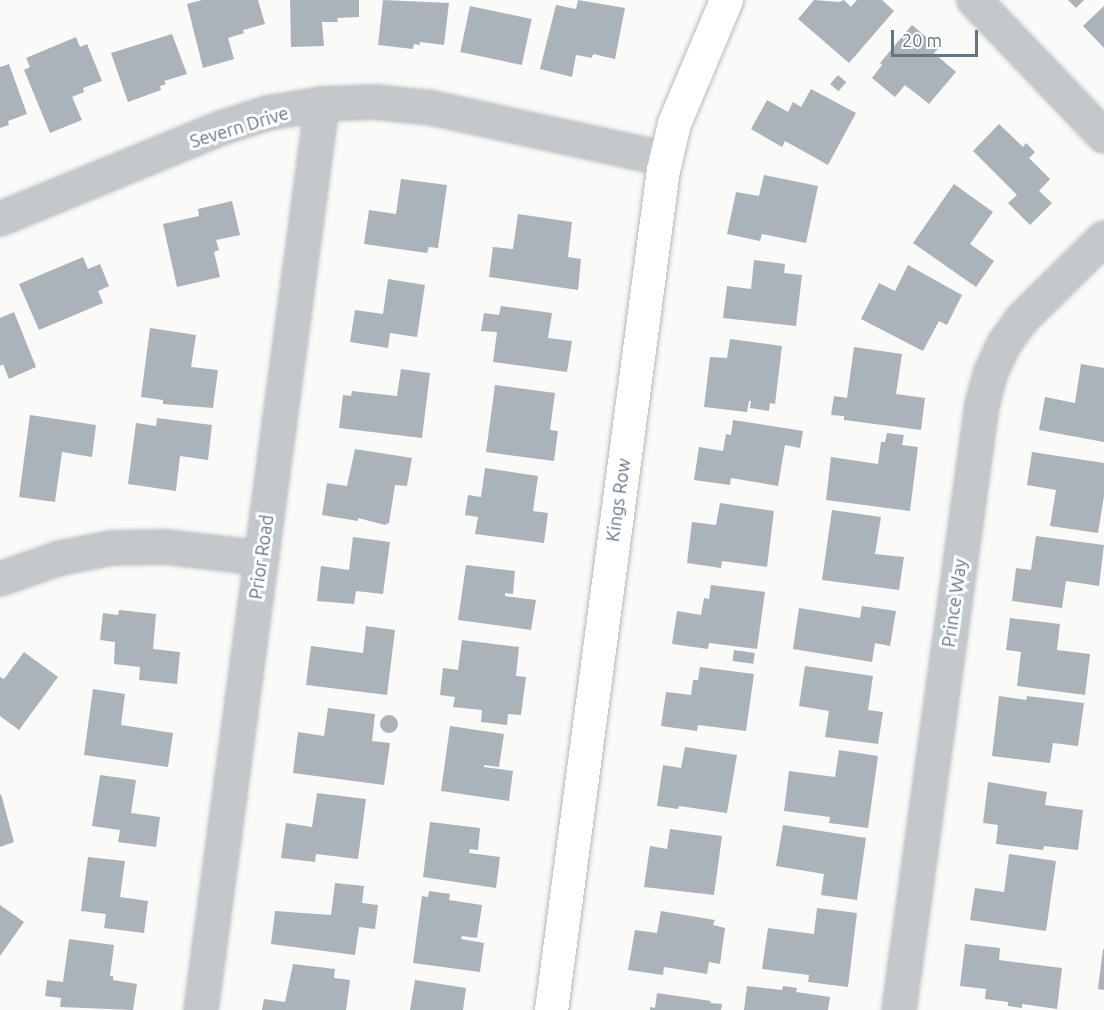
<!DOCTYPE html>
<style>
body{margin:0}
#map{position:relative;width:1104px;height:1010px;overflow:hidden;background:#fafaf8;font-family:Ubuntu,sans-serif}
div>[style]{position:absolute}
.building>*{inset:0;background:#aab3b9;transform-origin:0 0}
.round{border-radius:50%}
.roads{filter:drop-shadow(0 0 2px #b3babf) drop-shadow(0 0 2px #b3babf)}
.street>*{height:32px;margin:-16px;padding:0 16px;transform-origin:16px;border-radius:16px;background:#c3c8cc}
.secondary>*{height:33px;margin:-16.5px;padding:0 16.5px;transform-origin:16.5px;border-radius:16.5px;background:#fff}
span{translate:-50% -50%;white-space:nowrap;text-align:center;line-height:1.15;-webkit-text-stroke:6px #fff;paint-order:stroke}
.street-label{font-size:18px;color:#657683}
.scale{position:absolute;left:891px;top:30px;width:87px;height:27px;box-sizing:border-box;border:3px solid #657683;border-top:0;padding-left:8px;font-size:18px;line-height:21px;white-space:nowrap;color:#657683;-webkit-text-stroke:4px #fff;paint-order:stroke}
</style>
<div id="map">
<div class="building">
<div style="clip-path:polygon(202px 0,258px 0,265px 24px,243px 30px,244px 33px,228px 38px,234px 59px,203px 68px,187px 4px)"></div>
<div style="clip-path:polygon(290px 0,359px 0,359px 17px,337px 18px,338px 22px,322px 22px,324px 46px,291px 47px)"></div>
<div style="clip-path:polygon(383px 0,449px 3px,444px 45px,420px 42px,420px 45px,414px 44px,413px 49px,378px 45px)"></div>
<div style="clip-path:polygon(578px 0,625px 8px,615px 59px,593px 54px,592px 58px,576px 55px,572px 77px,540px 69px,556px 5px,576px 9px)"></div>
<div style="clip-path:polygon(814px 0,839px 2px,844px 0,851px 7px,857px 0,882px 0,894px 11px,849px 63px,798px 19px)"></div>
<div style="clip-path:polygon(1068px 0,1084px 0,1076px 8px)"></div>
<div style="left:470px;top:6px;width:63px;height:47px;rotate:12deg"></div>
<div style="clip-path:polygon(1104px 6px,1104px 48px,1083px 26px)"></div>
<div style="clip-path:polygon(912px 25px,939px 48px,934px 53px,956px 72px,929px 104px,905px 85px,895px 97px,872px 78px,882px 65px,880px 63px)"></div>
<div style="clip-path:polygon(172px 34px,187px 74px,164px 81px,166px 84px,160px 86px,161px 90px,128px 102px,111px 53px)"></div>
<div style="clip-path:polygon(76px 37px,80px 47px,87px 44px,102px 81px,83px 88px,84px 92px,72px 97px,82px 120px,50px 133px,24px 70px,30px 67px,26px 58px)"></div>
<div style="clip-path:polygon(9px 64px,27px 114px,8px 121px,9px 125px,0 128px,0 67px)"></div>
<div style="left:838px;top:75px;width:11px;height:12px;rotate:41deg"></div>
<div style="clip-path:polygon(811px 89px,856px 113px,828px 165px,785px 141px,782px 147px,751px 129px,767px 100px,788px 112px,793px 102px,801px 107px)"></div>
<div style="clip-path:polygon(999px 124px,1023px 147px,1026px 143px,1035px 152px,1029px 158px,1050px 179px,1039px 191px,1052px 203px,1030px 225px,1008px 203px,1017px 195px,973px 151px)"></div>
<div style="clip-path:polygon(764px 175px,818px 186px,806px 243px,762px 234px,760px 241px,727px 234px,736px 192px,759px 196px)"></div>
<div style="clip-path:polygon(401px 179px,447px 185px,438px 248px,429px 247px,427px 253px,364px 244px,369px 210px,396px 214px)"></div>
<div style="clip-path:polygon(954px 184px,993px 212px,970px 244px,994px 261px,976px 287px,913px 243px)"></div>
<div style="clip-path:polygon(232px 201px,240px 235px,216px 240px,219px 250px,214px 252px,220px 277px,177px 287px,163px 224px,199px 216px,198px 209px)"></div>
<div style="clip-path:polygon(518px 214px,572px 222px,568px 257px,581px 259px,578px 290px,489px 277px,493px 247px,513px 249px)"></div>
<div style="clip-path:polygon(83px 257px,88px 269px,100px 264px,109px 286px,98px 291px,103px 303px,39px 330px,19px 284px)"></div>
<div style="clip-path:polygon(754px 260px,785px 264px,784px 273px,802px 275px,796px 326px,723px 318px,727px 286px,751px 289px)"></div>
<div style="clip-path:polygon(908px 265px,962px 295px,947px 325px,939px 321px,923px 351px,861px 319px,879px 283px,895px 291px)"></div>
<div style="clip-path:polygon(388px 279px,425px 285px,417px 337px,390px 333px,388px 348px,350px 342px,355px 310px,383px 314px)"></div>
<div style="clip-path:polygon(501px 306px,552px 313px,548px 338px,572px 341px,567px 372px,493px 362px,497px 332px,481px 331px,484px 313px,499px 315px)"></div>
<div style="clip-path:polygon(14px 312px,36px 367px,9px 379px,3px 364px,0 366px,0 318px)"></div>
<div style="clip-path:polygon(150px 328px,196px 335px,191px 367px,218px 370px,213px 408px,163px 404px,163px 400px,141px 397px)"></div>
<div style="clip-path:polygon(730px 339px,782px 346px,775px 404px,770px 403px,769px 411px,750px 408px,751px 401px,749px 401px,747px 412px,704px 407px,710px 357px,727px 358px)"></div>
<div style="clip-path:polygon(854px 347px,902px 354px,896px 394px,925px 398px,921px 430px,844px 420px,844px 416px,831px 415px,834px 396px,847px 398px)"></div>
<div style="clip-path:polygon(1081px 364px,1104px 368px,1104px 442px,1039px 430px,1045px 397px,1075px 403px)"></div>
<div style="clip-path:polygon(401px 369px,430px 373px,422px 438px,339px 428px,343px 395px,351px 396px,352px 391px,397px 396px)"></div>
<div style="clip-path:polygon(495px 385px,555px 393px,550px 430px,558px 431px,554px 461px,486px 452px)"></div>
<div style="clip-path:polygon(30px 415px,96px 425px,92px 457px,62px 452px,55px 502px,19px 497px)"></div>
<div style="clip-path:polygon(157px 418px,212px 425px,208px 460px,180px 456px,176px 491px,128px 484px,136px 423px,156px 426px)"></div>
<div style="clip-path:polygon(733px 420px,803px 431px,800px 448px,785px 445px,778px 486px,731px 478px,730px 485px,694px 480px,699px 447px,723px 451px,726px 434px,731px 435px)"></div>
<div style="clip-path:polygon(887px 433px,904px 435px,902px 445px,918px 447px,910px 511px,826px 500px,831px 457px,878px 464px,881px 442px,885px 442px)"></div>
<div style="clip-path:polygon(355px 449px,412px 458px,407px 486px,395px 485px,389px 523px,385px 525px,358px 518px,358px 521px,322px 515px,327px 483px,347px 486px)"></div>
<div style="clip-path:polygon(1032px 452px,1104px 463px,1104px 496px,1098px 533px,1050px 526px,1056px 490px,1027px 485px)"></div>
<div style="clip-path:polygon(485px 468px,538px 476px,533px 511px,548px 513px,544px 543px,475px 534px,478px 517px,465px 515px,468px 495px,481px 497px)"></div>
<div style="clip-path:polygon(720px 503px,774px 511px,767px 567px,722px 561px,721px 568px,687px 563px,692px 522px,716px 525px)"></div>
<div style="clip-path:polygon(832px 510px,881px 517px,875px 554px,904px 557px,899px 590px,822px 580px)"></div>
<div style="clip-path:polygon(1036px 536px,1104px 545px,1099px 586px,1066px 581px,1062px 608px,1012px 601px,1016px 568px,1031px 570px)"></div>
<div style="clip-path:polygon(353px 537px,390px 542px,383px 594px,356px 591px,354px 604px,317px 601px,321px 566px,349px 570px)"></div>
<div style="clip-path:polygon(466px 565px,515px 571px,513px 594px,505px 593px,505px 596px,536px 600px,531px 630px,458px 620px)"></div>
<div style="clip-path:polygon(711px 585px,765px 592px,757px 649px,709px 643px,708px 649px,672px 644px,677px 611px,701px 615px,704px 598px,709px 599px)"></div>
<div style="clip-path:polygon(862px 606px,896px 611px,890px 646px,875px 643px,872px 662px,793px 649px,799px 608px,860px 618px)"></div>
<div style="clip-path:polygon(119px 610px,156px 614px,153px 649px,180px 652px,177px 684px,139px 680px,140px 667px,114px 664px,115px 642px,100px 640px,103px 613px,118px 615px)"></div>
<div style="clip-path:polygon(1010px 618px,1060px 624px,1057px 650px,1090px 654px,1085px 695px,1017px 686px,1021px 652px,1006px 650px)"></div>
<div style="clip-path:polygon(366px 626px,395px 630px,387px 695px,306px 685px,311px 646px,363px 653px)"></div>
<div style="clip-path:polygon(462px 640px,519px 647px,516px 676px,526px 677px,521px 715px,508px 714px,507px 725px,481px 722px,482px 710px,453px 707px,455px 697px,440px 695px,443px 668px,458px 670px)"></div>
<div style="left:734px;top:650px;width:21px;height:11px;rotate:8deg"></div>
<div style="clip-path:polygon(24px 652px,58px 677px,19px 730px,0 716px,0 677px,4px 679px)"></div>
<div style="clip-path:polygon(805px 666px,873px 676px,868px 710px,883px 712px,878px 744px,825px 737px,829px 711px,799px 706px)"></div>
<div style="clip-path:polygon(700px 667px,754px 674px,746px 731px,698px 725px,697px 731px,661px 726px,666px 692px,691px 695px,693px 680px,698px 680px)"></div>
<div style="clip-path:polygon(93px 689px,125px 694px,121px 725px,173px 733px,168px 767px,84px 755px)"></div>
<div style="clip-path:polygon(999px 696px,1026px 700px,1027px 696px,1084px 703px,1078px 746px,1053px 743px,1050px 763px,992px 756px)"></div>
<div style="clip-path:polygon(328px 708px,375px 714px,372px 741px,390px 743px,384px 785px,293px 773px,298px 732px,324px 736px)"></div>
<div class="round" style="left:380px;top:715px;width:18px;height:18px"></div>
<div style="clip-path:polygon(450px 726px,504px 734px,499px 767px,484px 765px,484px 767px,513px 771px,509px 801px,441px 791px)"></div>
<div style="clip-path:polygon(685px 747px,737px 755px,727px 813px,679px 806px,678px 809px,657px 806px,663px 765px,681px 768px)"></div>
<div style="clip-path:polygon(839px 750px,878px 756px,868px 828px,829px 823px,830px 817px,784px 811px,789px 771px,835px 777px)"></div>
<div style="clip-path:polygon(100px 775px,136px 780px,131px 813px,160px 817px,156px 847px,118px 842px,120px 830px,92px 826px)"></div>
<div style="clip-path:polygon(988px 782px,1047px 792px,1045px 805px,1083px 810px,1078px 850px,1044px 846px,1043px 850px,996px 844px,998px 825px,983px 823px)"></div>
<div style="clip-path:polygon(317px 793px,366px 799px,358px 859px,316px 854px,315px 862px,281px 858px,286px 823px,312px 827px)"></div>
<div style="clip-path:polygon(1px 794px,14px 842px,0 847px,0 795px)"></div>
<div style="clip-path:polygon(430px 822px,480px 828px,478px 850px,470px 849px,469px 853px,500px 857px,496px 888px,423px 877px)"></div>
<div style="clip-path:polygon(783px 825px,866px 838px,857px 900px,821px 895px,824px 874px,776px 866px)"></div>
<div style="clip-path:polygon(670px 829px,722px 836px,714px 895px,644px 887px,650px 846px,667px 849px)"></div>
<div style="clip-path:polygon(1009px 854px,1056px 861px,1046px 931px,970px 920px,975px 888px,1004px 892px)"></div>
<div style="clip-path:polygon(88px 857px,125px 861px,120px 897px,148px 901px,144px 933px,104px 928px,106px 914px,81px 911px)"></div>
<div style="clip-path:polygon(335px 883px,364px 886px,362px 903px,378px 905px,375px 929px,359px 927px,355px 955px,271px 944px,275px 911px,331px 915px)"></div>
<div style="clip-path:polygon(429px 891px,450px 894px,449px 900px,482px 905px,477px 938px,462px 936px,461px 939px,484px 943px,480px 972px,413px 963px,422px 896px,428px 897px)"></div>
<div style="clip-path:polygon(0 905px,24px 922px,0 956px)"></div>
<div style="clip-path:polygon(817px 908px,857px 913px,848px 987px,808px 982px,809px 975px,762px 969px,768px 928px,814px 934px)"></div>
<div style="clip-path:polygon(661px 911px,715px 920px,713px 925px,725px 928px,720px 964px,709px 962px,707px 974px,664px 967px,663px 975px,628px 970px,635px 930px,657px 933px)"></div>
<div style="clip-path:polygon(69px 939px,114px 945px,110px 976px,113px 976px,113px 980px,137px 984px,133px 1010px,60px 1007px,61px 998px,45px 996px,47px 980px,63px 982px)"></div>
<div style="clip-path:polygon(965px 944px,1000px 948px,999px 960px,1062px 968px,1057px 1009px,1022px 1004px,1022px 1008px,1008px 1006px,1008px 1002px,985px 999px,986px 989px,960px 986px)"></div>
<div style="clip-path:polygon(1103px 949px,1104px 949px,1104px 990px,1098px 989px)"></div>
<div style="clip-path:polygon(293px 964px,335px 969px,334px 978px,350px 980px,346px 1010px,262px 1010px,264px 999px,285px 1002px)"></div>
<div style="clip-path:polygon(415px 980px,466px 988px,463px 1010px,410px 1010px)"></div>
<div style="clip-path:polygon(747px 986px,782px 990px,783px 986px,797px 988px,796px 992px,830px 997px,828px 1010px,744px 1010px)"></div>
<div style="clip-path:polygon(657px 993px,711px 1001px,710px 1003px,722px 1004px,721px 1010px,650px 1010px,650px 1007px,655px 1008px)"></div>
</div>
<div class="roads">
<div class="street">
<div style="left:974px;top:0;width:188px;rotate:46.3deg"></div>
<div style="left:0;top:219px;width:239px;rotate:-22.4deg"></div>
<div style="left:221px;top:128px;width:49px;rotate:-17.7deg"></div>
<div style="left:268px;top:113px;width:55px;rotate:-9.5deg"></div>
<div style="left:322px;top:104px;width:53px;rotate:-2.2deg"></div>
<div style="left:375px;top:102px;width:57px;rotate:6deg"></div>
<div style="left:432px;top:108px;width:239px;rotate:12.3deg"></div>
<div style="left:0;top:579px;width:64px;rotate:-19.3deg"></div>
<div style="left:60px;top:558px;width:53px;rotate:-10.9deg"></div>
<div style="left:112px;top:548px;width:54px;rotate:-1.1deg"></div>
<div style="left:166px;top:547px;width:96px;rotate:6.6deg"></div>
<div style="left:201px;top:1010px;width:914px;rotate:-82.39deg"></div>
<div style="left:899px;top:1010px;width:611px;rotate:-82.19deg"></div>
<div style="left:982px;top:405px;width:34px;rotate:-75deg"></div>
<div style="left:991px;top:372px;width:31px;rotate:-65deg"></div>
<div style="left:1004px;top:344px;width:31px;rotate:-54deg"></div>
<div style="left:1022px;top:319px;width:115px;rotate:-44.6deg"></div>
</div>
<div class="secondary">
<div style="left:551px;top:1010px;width:847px;rotate:-82.41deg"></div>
<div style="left:663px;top:170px;width:48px;rotate:-76.8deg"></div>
<div style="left:674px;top:123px;width:134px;rotate:-67.1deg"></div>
</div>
</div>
<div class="street-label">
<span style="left:239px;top:127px;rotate:-17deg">Severn Drive</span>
<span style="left:618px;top:500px;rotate:-82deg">Kings Row</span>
<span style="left:261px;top:557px;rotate:-82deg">Prior Road</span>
<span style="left:954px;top:603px;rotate:-82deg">Prince Way</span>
</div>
<div class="scale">20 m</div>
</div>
